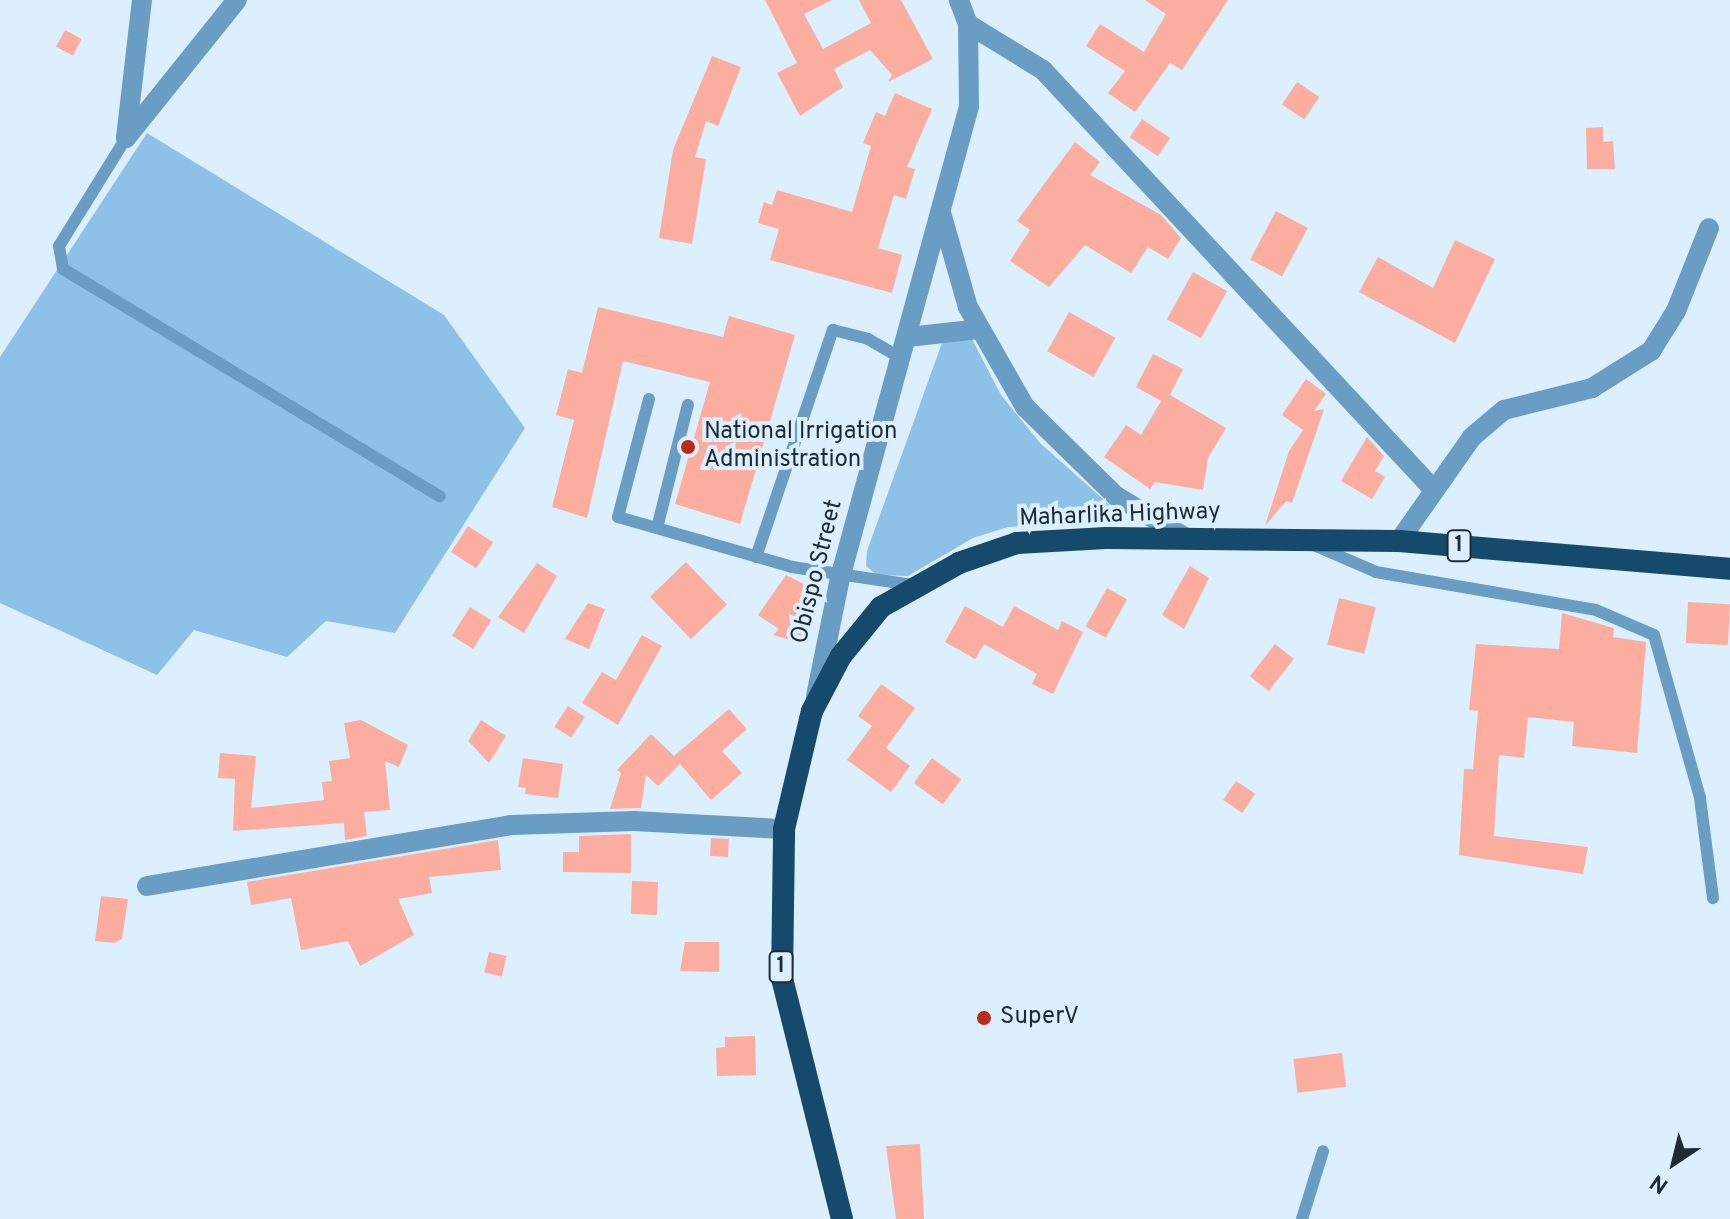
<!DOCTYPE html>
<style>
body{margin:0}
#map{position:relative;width:1730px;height:1219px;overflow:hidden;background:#dceffe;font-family:Overpass,sans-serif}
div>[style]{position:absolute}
.green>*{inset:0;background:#8dc1e8}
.building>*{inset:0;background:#fbaea0;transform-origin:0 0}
.service>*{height:12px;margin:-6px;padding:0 6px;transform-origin:6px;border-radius:6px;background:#6a9dc4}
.minor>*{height:20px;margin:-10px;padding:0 10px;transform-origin:10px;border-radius:10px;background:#6a9dc4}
.tertiary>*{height:20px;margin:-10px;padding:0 10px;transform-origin:10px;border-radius:10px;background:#6a9dc4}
.trunk>*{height:22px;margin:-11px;padding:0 11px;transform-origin:11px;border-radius:11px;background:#154a6d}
.dots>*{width:22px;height:22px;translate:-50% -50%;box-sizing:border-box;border:4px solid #dceffe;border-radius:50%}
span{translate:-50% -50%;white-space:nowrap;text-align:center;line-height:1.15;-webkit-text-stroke:8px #dceffe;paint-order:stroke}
.shield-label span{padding:2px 6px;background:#dceffe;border:2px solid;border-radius:6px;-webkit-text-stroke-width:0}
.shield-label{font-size:22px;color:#1e2b34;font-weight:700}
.poi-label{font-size:24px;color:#1e2b34}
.left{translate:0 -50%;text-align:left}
.street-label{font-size:24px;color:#1e2b34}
.north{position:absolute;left:1634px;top:1123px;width:80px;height:80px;-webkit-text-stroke:6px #dceffe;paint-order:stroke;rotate:215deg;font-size:22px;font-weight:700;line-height:32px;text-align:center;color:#1e2b34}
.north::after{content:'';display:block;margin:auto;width:28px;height:36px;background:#1e2b34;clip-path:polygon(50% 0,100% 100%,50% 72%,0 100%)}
</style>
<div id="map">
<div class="green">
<div style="clip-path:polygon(147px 133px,444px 315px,525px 428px,395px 633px,326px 621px,287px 657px,194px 630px,157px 675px,0 603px,0 357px)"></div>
<div style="clip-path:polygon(972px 339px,1001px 395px,1040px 443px,1120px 514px,1115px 521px,1008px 527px,973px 538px,908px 576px,877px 575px,866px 566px,867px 551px,942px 343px)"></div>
</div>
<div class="building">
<div style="clip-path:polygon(765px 0,832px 0,804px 14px,823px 49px,871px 23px,859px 0,901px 0,933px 59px,888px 82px,892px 75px,870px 50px,834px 69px,843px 87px,800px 116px,777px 73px,797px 63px)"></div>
<div style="clip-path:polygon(1145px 0,1228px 0,1182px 70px,1170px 63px,1135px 112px,1108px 93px,1125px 71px,1086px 46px,1100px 24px,1144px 52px,1166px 14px)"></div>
<div style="left:65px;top:30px;width:19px;height:19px;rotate:28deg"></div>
<div style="clip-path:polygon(712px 56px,741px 67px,718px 126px,706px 121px,695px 157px,706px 159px,692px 244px,659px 238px,673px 150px)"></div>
<div style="left:1297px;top:82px;width:27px;height:27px;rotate:34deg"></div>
<div style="clip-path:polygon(895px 93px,932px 109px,907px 167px,915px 169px,906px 199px,894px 195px,878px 248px,902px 255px,892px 293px,770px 260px,779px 229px,758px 223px,764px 202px,772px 205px,777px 190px,852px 212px,871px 146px,863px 143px,876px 112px,885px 116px)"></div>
<div style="left:1142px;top:119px;width:34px;height:22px;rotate:34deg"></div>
<div style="clip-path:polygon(1603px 127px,1603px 142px,1613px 141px,1615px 169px,1587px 169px,1586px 128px)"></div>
<div style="clip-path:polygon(1075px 142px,1100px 162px,1090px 175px,1161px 215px,1181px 238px,1168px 259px,1148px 247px,1131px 273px,1085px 245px,1049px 287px,1010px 261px,1030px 230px,1017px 221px)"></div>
<div style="left:1276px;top:211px;width:36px;height:55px;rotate:28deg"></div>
<div style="clip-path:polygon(1455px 240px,1495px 259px,1455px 343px,1359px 292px,1378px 257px,1433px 288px)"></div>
<div style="left:1193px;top:272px;width:39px;height:54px;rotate:29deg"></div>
<div style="clip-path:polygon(598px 307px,723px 337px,729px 316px,795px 335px,740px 524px,675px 504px,710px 382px,623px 361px,587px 518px,552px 507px,574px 420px,556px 415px,568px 369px,582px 373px)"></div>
<div style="left:1069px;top:312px;width:53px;height:45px;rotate:29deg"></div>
<div style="clip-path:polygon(1153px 354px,1183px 369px,1170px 395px,1226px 428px,1208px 458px,1203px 490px,1155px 482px,1150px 489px,1104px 457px,1126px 425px,1141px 435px,1161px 401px,1136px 387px)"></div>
<div style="clip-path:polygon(1306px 379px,1326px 394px,1314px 411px,1324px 409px,1292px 503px,1286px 501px,1265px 526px,1289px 451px,1303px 430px,1282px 415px)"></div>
<div style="clip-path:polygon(1367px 437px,1384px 456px,1375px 471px,1385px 477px,1372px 499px,1341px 481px)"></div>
<div style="left:468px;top:526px;width:30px;height:31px;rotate:33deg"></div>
<div style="left:686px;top:562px;width:59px;height:50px;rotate:46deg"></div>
<div style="clip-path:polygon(537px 563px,557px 576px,524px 633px,498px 617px)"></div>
<div style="clip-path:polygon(1190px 566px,1209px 578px,1184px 629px,1162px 615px)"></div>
<div style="clip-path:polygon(786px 575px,816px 590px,800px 643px,773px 635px,779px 629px,758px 615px)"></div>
<div style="left:1107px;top:588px;width:23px;height:44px;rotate:29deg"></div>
<div style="left:1339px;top:598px;width:38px;height:48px;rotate:14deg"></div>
<div style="left:1688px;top:602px;width:42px;height:41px;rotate:3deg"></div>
<div style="clip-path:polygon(588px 603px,605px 609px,589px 649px,565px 639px)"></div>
<div style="clip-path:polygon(965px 606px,1003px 627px,1014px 606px,1058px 630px,1062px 621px,1083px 632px,1053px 694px,1032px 684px,1037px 674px,984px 644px,975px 659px,945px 642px)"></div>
<div style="left:470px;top:607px;width:25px;height:34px;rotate:32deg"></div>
<div style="clip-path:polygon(1562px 613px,1614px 628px,1613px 637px,1646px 642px,1637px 753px,1572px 746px,1574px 722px,1528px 717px,1524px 758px,1499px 755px,1494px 836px,1588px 847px,1583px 874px,1459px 855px,1464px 769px,1473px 769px,1478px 711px,1469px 710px,1476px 644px,1559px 649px)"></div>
<div style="clip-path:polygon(642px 635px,662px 646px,618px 725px,582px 703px,602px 672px,616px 680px)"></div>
<div style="left:1275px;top:644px;width:24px;height:41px;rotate:38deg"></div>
<div style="clip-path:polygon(881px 684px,915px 708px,886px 748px,910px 766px,891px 792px,847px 760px,872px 726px,858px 716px)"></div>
<div style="left:568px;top:706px;width:20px;height:25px;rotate:33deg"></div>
<div style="clip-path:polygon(729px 709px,747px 729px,722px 751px,742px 773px,711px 800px,680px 764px,658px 786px,646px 775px,641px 808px,610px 809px,621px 773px,617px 770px,651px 734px,674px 756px)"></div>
<div style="clip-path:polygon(361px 720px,408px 745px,399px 767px,385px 761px,390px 810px,364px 812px,367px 836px,345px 840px,344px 823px,233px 831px,235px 779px,218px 778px,220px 753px,256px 756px,251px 808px,324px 800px,322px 782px,332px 781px,329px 761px,350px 758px,344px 723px)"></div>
<div style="clip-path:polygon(481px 720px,506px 736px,489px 763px,468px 741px)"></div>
<div style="clip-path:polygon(523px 758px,563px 764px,558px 798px,525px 794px,526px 788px,518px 787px)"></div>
<div style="left:932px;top:758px;width:36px;height:31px;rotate:36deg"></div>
<div style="left:1236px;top:781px;width:23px;height:23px;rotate:34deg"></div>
<div style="clip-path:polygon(631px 834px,631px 873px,563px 872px,563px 852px,579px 852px,579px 836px)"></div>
<div style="left:711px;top:838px;width:18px;height:18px;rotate:3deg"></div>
<div style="clip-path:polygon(498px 840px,501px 870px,429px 877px,432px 893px,398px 899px,414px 935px,360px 966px,348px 941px,301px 950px,291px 898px,251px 905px,247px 882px)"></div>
<div style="left:632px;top:881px;width:26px;height:33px;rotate:2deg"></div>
<div style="clip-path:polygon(101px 896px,128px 899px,122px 939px,114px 943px,95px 941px)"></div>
<div style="clip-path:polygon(685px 942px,719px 942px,719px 972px,680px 971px)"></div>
<div style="left:489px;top:952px;width:18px;height:21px;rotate:13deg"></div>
<div style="clip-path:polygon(755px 1036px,756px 1075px,717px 1076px,716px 1048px,725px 1047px,725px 1037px)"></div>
<div style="left:1342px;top:1053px;width:34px;height:49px;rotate:83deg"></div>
<div style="clip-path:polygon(920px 1144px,924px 1219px,896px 1219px,886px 1146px)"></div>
</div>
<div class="service">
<div style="left:126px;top:138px;width:127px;rotate:121.8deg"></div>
<div style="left:59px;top:246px;width:23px;rotate:80deg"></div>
<div style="left:63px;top:269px;width:440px;rotate:31.1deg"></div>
<div style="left:649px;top:399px;width:122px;rotate:104.7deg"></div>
<div style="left:618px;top:517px;width:181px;rotate:16deg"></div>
<div style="left:792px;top:567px;width:122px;rotate:8.5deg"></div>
<div style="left:657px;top:528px;width:127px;rotate:-75.9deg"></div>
<div style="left:1316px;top:546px;width:65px;rotate:23.4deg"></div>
<div style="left:1376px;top:572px;width:223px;rotate:9.8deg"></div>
<div style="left:1596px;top:610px;width:63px;rotate:23.3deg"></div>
<div style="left:1654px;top:635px;width:169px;rotate:74.2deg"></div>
<div style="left:1700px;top:798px;width:101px;rotate:82.6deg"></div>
<div style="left:756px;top:557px;width:240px;rotate:-71.3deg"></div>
<div style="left:833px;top:330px;width:36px;rotate:14deg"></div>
<div style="left:868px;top:339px;width:39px;rotate:30deg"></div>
<div style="left:1302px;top:1219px;width:71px;rotate:-72.8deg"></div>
</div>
<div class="minor">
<div style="left:968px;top:24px;width:88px;rotate:31.5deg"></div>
<div style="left:1043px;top:70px;width:572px;rotate:47.05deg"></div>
<div style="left:126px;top:138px;width:177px;rotate:-51.2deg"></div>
<div style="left:126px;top:138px;width:139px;rotate:-83.4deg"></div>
<div style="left:1399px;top:541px;width:127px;rotate:-54.9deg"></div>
<div style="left:1472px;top:437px;width:42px;rotate:-40.2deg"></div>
<div style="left:1504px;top:410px;width:91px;rotate:-14deg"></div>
<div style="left:1592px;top:388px;width:70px;rotate:-32.1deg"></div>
<div style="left:1651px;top:351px;width:47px;rotate:-58deg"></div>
<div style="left:1676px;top:311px;width:89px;rotate:-68.3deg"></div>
<div style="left:147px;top:886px;width:369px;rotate:-9.5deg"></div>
<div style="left:511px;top:825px;width:123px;rotate:-1.9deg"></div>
<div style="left:634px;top:821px;width:150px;rotate:3.1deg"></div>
</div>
<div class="tertiary">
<div style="left:942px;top:216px;width:95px;rotate:74.1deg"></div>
<div style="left:968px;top:307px;width:115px;rotate:60.3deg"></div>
<div style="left:1025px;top:407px;width:127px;rotate:44.4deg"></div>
<div style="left:1116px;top:496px;width:84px;rotate:30.8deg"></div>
<div style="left:908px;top:337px;width:71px;rotate:-6.4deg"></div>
<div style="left:816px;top:696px;width:120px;rotate:-78.5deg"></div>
<div style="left:840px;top:578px;width:489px;rotate:-74.7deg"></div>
<div style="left:969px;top:106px;width:82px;rotate:-90.7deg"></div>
<div style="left:968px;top:24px;width:26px;rotate:-111deg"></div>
</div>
<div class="trunk">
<div style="left:842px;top:1219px;width:247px;rotate:-104deg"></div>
<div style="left:782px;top:979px;width:150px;rotate:-89.2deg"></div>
<div style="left:784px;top:829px;width:121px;rotate:-76.7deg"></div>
<div style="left:812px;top:711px;width:62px;rotate:-62.2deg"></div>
<div style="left:841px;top:656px;width:63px;rotate:-50.8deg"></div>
<div style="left:881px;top:607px;width:90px;rotate:-29.4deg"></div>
<div style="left:959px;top:563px;width:61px;rotate:-19deg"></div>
<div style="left:1017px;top:543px;width:89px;rotate:-3.2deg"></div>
<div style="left:1106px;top:538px;width:293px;rotate:0.6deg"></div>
<div style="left:1399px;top:541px;width:332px;rotate:4.8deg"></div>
</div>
<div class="dots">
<div style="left:688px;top:447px;background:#b82b18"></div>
<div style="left:984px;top:1018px;background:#b82b18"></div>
</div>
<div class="shield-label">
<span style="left:1459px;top:546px">1</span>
<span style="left:781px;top:967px">1</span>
</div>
<div class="poi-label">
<span class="left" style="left:704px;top:447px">National Irrigation<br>Administration</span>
<span class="left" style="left:1000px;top:1018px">SuperV</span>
</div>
<div class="street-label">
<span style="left:1120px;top:516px;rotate:-2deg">Maharlika Highway</span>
<span style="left:818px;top:572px;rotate:-76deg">Obispo Street</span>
</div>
<div class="north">N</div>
</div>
